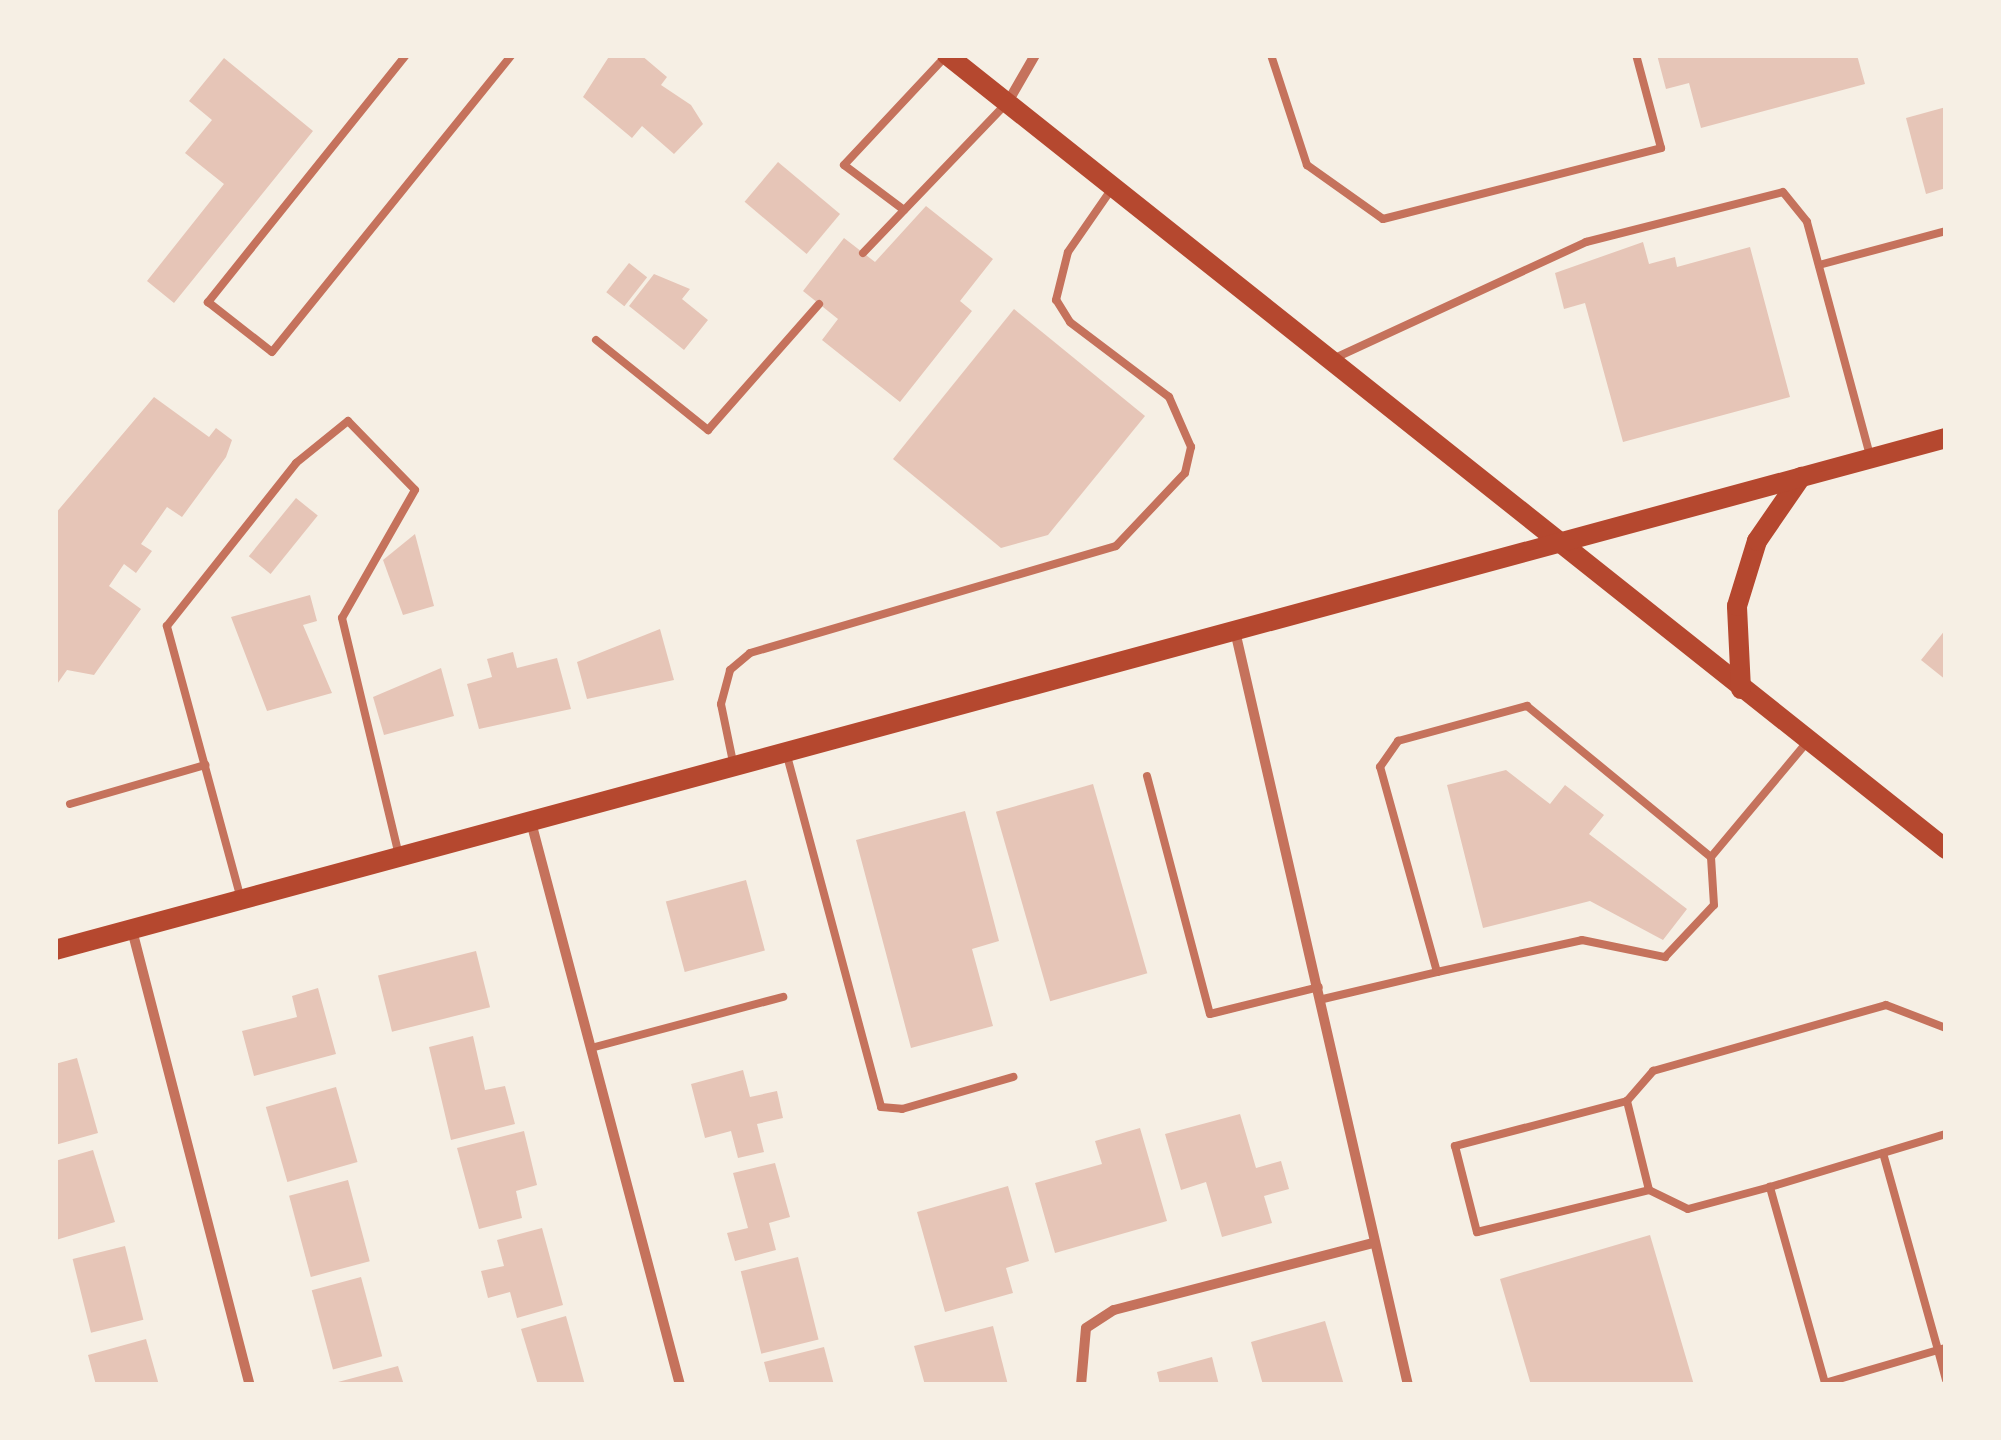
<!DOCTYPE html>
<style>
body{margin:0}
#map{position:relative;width:2001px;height:1440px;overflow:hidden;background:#f6efe4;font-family:"Exo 2",sans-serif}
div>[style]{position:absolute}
.building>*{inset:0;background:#e6c5b7;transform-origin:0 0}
.service>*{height:8px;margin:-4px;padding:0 4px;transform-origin:4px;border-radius:4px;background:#c5725c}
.minor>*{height:10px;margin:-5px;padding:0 5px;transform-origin:5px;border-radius:5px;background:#c5725c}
.secondary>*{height:20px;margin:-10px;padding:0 10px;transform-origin:10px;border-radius:10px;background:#b5482f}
span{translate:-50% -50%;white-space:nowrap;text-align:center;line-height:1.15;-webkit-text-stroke:10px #f6efe4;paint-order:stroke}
.frame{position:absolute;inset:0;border:58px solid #f6efe4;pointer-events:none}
</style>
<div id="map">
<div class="building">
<div style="clip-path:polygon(610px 55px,641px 55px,667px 77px,661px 85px,691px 105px,703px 124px,674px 154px,642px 126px,632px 138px,583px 97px)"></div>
<div style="clip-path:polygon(1657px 55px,1857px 55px,1865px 84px,1701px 128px,1689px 83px,1666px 89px)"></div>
<div style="clip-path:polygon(224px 58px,313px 131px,174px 303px,147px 281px,224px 184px,185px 153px,212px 120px,189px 101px)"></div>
<div style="clip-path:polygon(1946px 107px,1946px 188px,1926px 194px,1906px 118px)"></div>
<div style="left:778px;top:162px;width:81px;height:52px;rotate:40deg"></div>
<div style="clip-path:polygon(926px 206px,993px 259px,960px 301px,972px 311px,900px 402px,822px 340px,838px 319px,803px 291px,844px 238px,875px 262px)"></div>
<div style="clip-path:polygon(1643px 242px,1649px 264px,1675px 257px,1677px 267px,1750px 247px,1790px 397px,1623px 442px,1585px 303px,1564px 309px,1555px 273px)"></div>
<div style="left:629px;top:263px;width:23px;height:37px;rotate:38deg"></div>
<div style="clip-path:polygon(654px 274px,690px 289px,682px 299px,708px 320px,684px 350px,629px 306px)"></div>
<div style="clip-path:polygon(1014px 309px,1145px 416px,1048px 535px,1001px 548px,893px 459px)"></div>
<div style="clip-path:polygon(154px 397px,209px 437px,216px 428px,232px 440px,226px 457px,182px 517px,167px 507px,141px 544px,152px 551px,136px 573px,124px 564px,109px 586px,141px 609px,94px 675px,67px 670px,55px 687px,55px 514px)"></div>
<div style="left:296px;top:498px;width:28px;height:75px;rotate:39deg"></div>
<div style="clip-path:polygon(415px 534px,434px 606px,403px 615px,383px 560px)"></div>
<div style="clip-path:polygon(310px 595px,317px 621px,303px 625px,332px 693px,267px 711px,231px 617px)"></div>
<div style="clip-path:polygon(660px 629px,674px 680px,587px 699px,577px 662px)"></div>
<div style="clip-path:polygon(1946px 629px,1946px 680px,1921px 660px)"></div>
<div style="clip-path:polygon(513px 652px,517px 668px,557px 658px,571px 709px,479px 729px,467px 684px,492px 677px,487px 659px)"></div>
<div style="clip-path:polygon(441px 668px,454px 716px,384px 735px,373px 697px)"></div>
<div style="clip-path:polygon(1506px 770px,1550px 804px,1565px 785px,1604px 815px,1589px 834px,1687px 909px,1663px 940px,1590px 901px,1483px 928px,1447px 785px)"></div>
<div style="left:1093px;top:784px;width:197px;height:101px;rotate:74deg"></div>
<div style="clip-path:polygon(965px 811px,999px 941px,972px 949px,993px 1026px,911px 1048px,856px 840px)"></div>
<div style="left:746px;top:880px;width:73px;height:83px;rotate:75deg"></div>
<div style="left:476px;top:951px;width:58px;height:101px;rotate:76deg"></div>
<div style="clip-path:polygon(318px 988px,336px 1054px,254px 1076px,242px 1031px,297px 1017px,292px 996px)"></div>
<div style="clip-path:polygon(473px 1036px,485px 1090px,505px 1086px,515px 1124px,451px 1140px,429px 1047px)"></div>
<div style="clip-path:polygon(77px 1058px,98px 1133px,55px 1145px,55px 1064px)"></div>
<div style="clip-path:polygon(743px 1070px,750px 1097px,777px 1091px,783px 1118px,757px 1124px,764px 1152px,738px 1158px,731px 1131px,705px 1138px,691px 1084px)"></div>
<div style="left:336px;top:1087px;width:78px;height:73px;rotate:74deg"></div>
<div style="clip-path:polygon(1240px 1114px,1256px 1168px,1281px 1161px,1289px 1189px,1264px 1196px,1272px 1223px,1222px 1237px,1206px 1182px,1181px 1190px,1165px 1134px)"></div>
<div style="clip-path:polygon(1140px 1128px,1167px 1221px,1055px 1253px,1035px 1183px,1102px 1164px,1095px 1141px)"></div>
<div style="clip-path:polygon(524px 1131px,537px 1185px,516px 1191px,522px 1218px,479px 1229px,457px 1148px)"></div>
<div style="clip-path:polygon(93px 1150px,115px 1222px,56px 1240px,55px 1161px)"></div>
<div style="clip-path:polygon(775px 1163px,790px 1217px,769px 1223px,776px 1250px,735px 1261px,727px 1233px,748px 1228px,733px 1173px)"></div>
<div style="left:348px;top:1180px;width:84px;height:61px;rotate:75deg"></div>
<div style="clip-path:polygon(1008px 1186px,1029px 1261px,1006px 1268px,1013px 1293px,945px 1312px,917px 1212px)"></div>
<div style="clip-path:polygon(542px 1228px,563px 1305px,517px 1318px,510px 1292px,488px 1298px,481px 1271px,504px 1266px,497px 1240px)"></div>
<div style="clip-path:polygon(1650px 1235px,1694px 1385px,1531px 1385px,1500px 1279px)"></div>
<div style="left:125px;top:1246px;width:76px;height:54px;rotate:76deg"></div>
<div style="left:798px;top:1257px;width:85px;height:59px;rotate:76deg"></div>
<div style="left:361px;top:1277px;width:82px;height:51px;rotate:75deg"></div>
<div style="clip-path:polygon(566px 1316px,585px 1385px,538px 1385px,521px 1329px)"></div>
<div style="clip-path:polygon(1325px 1321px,1344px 1385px,1263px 1385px,1251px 1342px)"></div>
<div style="clip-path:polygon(993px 1326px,1008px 1385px,925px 1385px,914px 1346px)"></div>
<div style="clip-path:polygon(146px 1339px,159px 1385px,96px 1385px,88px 1355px)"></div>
<div style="clip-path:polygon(824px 1347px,834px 1385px,770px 1385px,764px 1362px)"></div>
<div style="clip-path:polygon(1212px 1357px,1219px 1385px,1160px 1385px,1157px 1372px)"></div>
<div style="clip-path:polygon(398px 1366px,404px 1385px,339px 1385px,338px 1382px)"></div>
</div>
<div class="service">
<div style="left:406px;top:55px;width:317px;rotate:128.7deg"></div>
<div style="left:208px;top:302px;width:81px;rotate:38deg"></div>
<div style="left:272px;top:352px;width:382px;rotate:-51.1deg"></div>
<div style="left:1271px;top:55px;width:116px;rotate:71.9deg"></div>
<div style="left:1307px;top:165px;width:93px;rotate:35.4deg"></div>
<div style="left:1383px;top:219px;width:287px;rotate:-14.3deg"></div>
<div style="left:1661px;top:148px;width:96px;rotate:-105deg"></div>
<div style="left:904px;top:210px;width:75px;rotate:-143.1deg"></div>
<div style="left:844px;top:165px;width:151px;rotate:-46.9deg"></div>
<div style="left:863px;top:253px;width:208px;rotate:-46.2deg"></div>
<div style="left:1819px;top:265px;width:131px;rotate:-15deg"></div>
<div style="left:596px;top:340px;width:144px;rotate:38.8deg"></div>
<div style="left:708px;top:430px;width:168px;rotate:-48.6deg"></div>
<div style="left:1335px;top:358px;width:277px;rotate:-24.8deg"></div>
<div style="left:1586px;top:242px;width:203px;rotate:-14.2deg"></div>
<div style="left:1783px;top:192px;width:38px;rotate:51deg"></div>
<div style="left:1807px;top:222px;width:242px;rotate:74.9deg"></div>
<div style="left:786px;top:752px;width:367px;rotate:75deg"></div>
<div style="left:881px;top:1107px;width:21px;rotate:5deg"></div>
<div style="left:902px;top:1109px;width:116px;rotate:-16.1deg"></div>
<div style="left:733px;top:762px;width:59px;rotate:-101.7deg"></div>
<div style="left:721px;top:704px;width:35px;rotate:-75deg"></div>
<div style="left:730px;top:670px;width:26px;rotate:-40deg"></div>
<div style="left:750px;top:653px;width:381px;rotate:-16.3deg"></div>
<div style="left:1116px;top:546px;width:100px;rotate:-46.6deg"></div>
<div style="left:1185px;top:473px;width:27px;rotate:-77deg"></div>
<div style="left:1191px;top:447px;width:55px;rotate:-113.7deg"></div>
<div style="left:1169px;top:397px;width:124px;rotate:-142.9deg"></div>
<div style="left:1070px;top:322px;width:26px;rotate:-122deg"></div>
<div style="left:1056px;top:300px;width:49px;rotate:-76deg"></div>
<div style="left:1068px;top:252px;width:79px;rotate:-55.3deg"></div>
<div style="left:1147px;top:776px;width:246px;rotate:75.2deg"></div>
<div style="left:1210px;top:1014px;width:112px;rotate:-13.9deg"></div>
<div style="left:70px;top:804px;width:141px;rotate:-16.1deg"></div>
<div style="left:241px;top:899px;width:283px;rotate:-105.2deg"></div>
<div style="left:167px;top:626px;width:208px;rotate:-51.6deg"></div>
<div style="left:296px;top:463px;width:67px;rotate:-38.9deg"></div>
<div style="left:348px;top:421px;width:96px;rotate:45.8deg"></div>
<div style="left:415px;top:490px;width:147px;rotate:119.7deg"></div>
<div style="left:342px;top:618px;width:244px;rotate:76.5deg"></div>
<div style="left:1437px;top:972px;width:148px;rotate:-12.4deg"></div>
<div style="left:1582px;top:940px;width:85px;rotate:11.6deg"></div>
<div style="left:1665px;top:957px;width:71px;rotate:-46.7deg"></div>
<div style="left:1714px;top:905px;width:48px;rotate:-93.6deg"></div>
<div style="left:1711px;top:857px;width:151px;rotate:-50.1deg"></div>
<div style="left:1323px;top:999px;width:117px;rotate:-13.3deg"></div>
<div style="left:1437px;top:972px;width:213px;rotate:-105.5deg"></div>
<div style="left:1380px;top:767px;width:32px;rotate:-55deg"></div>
<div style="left:1398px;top:741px;width:134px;rotate:-15.2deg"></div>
<div style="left:1527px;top:706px;width:238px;rotate:39.4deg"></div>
<div style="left:591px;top:1048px;width:199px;rotate:-14.9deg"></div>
<div style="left:1627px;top:1101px;width:40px;rotate:-49deg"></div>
<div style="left:1653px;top:1071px;width:242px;rotate:-15.8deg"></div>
<div style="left:1886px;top:1005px;width:64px;rotate:21deg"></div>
<div style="left:1883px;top:1153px;width:205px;rotate:74.4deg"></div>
<div style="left:1938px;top:1350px;width:118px;rotate:163.7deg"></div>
<div style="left:1825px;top:1383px;width:204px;rotate:-105.7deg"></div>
<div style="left:1770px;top:1187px;width:184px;rotate:-16.8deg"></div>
<div style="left:1649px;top:1190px;width:92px;rotate:-103.9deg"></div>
<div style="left:1627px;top:1101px;width:178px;rotate:165.3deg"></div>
<div style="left:1455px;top:1146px;width:89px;rotate:75.7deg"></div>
<div style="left:1477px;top:1232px;width:177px;rotate:-13.7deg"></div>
<div style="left:1649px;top:1190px;width:43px;rotate:26deg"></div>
<div style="left:1688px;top:1209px;width:85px;rotate:-15deg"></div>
<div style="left:1946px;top:1348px;width:8px;rotate:166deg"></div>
<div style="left:1938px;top:1350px;width:31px;rotate:75deg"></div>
</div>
<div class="minor">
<div style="left:1008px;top:102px;width:54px;rotate:-60.1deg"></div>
<div style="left:1235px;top:631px;width:774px;rotate:77.08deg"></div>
<div style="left:531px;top:822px;width:582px;rotate:75.18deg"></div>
<div style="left:132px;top:930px;width:470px;rotate:75.5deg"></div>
<div style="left:1081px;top:1385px;width:57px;rotate:-85deg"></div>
<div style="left:1086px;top:1328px;width:33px;rotate:-33deg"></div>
<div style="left:1114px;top:1310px;width:268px;rotate:-14.5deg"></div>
</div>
<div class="secondary">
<div style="left:947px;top:55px;width:1276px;rotate:38.48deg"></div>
<div style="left:1741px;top:689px;width:83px;rotate:-92.8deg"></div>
<div style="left:1737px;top:606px;width:68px;rotate:-72.9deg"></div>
<div style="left:1757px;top:541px;width:78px;rotate:-55.5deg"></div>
<div style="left:55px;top:950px;width:1959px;rotate:-15.15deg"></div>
</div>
<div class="frame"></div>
</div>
